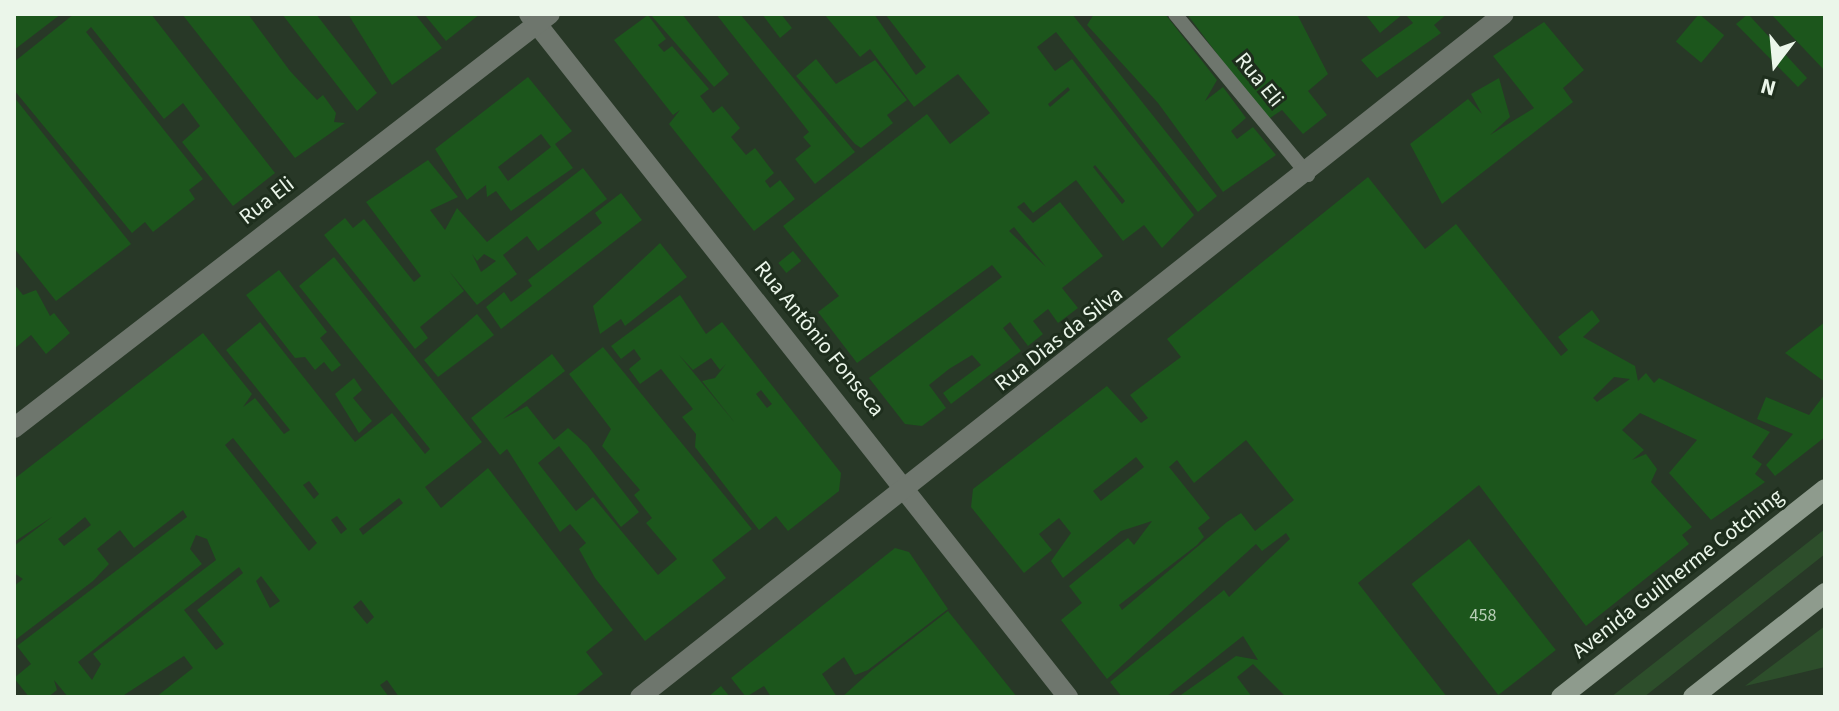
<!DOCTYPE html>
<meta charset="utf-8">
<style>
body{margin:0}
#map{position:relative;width:1839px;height:711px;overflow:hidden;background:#283827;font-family:"Source Sans 3",sans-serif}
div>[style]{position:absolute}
.green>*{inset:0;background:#2d4e2b}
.building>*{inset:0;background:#1c561c;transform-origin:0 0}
.lane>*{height:14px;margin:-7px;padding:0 7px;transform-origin:7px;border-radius:7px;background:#6e766d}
.street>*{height:20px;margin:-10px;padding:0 10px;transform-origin:10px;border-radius:10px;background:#6e766d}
.secondary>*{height:20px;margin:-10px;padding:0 10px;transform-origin:10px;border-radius:10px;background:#8e9b8d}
span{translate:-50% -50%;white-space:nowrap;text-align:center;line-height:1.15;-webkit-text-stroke:6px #1e2e1d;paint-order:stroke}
.number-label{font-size:18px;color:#b7ceb6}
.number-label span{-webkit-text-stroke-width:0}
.street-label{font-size:22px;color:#ebf6ea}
.frame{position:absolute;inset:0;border:16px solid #ebf6ea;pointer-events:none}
.north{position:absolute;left:1735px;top:24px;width:80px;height:80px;-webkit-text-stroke:6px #1e2e1d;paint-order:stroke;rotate:196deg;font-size:22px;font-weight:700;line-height:32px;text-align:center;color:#ebf6ea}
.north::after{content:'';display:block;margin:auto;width:28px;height:36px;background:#ebf6ea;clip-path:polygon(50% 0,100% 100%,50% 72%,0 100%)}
</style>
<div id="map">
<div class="green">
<div style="clip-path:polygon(1825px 529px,1825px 554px,1644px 697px,1611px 697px)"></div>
<div style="clip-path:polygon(1825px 626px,1825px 667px,1745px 686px)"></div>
</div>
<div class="building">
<div style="clip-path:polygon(14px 14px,61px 14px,14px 50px)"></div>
<div style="clip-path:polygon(74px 14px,151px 14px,275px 173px,233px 206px,182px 142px,200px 126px,183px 103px,164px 119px,91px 27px,86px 32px,203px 179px,189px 190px,195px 199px,153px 232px,145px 222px,132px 233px,14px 90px,14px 62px)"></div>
<div style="clip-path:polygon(182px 14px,248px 14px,290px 71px,317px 100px,323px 95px,336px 113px,334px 122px,345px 123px,295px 158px)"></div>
<div style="clip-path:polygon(282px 14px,316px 14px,377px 93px,357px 111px)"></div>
<div style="clip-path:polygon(348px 14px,415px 14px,442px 48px,392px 85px)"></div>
<div style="clip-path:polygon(424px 14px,480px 14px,446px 41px)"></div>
<div style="clip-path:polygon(650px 14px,682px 14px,729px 74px,714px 87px)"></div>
<div style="clip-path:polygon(716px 14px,740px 14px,855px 152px,815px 184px,795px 159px,811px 146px,803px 137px,809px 132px)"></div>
<div style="clip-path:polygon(762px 14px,781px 14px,792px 28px,780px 38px)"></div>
<div style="clip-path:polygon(evenodd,824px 14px,874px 14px,916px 75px,926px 67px,885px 14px,1072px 14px,1217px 196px,1198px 212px,1056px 32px,1037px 47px,1055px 71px,1072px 59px,1194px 215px,1162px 248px,1144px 225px,1123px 241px,1076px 180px,1033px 213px,1024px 202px,1017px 207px,1033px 223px,1060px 202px,1103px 256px,1062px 288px,1078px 308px,1058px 323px,1048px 309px,1033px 321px,1043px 334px,1028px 346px,1010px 322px,1003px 328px,1021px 351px,951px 404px,943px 393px,981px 365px,972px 355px,949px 369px,929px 385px,946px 408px,922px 426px,905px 424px,869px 378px,1002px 277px,992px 265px,857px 363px,818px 312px,839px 296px,783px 226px,927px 114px,950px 144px,990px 113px,958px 74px,914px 107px,870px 49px,860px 57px,824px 14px,1068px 87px,1070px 90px,1050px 107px,1048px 104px,1068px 87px,824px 14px,1095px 165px,1125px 201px,1122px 204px,1093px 167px,1095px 165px,824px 14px,1014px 227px,1046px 267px,1009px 231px,1014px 227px)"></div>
<div style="clip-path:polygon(1094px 14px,1165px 14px,1217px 80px,1205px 101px,1223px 87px,1246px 118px,1231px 131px,1237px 139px,1253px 127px,1276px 155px,1223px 192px,1158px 103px,1087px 25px)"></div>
<div style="clip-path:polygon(1187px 14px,1297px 14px,1328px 74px,1308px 91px,1327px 115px,1303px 134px,1282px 110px,1267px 120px)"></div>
<div style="clip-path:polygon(1365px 14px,1403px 14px,1380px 33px)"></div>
<div style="clip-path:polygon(1405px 14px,1447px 14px,1434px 25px,1441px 33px,1377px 78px,1361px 60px,1413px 23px)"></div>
<div style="left:1699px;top:14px;width:33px;height:36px;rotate:40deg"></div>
<div style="clip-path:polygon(1748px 14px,1807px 78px,1798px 87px,1736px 24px)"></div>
<div style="clip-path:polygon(1771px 14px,1825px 14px,1825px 71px)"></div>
<div style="clip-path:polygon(648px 15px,666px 39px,658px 45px,664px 52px,672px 46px,709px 89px,700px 96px,713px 113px,722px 106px,740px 128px,731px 137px,746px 155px,755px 148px,774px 173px,765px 181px,770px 188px,780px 180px,795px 199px,754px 231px,669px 124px,680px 110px,673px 115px,614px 40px)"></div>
<div style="clip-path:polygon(1544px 22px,1584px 70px,1563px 88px,1573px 102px,1442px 204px,1410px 144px,1468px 99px,1482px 114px,1471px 94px,1499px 78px,1510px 117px,1490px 135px,1534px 108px,1493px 56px)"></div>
<div style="clip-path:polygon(816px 59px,836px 84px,875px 60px,907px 100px,887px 115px,893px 123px,861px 148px,855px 144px,796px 76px)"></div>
<div style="clip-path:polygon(evenodd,528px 77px,572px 131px,555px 144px,573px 168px,511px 211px,496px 191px,487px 197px,486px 185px,467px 200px,435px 149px,528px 77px,541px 134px,551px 147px,508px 181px,498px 167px,541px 134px)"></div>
<div style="clip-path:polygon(14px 97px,131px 244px,56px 301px,14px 248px)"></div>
<div style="clip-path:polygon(evenodd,428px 160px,458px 197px,430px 210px,445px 230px,457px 208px,487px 242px,583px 168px,607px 199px,538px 251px,527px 236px,503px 255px,517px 274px,477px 305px,449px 271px,464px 291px,420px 327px,428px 338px,415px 349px,324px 235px,345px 218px,353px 228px,364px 219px,414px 282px,421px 276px,366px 202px,428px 160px,472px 254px,477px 261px,484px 254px,496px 261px,481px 272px,472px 254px)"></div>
<div style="clip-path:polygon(evenodd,1368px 177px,1425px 249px,1456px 224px,1561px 356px,1568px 350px,1558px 337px,1592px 310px,1600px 321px,1583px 337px,1635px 366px,1638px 381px,1646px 373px,1654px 383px,1659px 378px,1770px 432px,1752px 457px,1762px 464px,1755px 474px,1765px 482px,1711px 520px,1669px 473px,1697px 440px,1640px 413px,1622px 430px,1644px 450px,1632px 460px,1646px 454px,1657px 469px,1651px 482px,1692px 527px,1682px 535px,1689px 544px,1586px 626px,1479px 485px,1358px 583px,1447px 697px,1286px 697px,1253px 664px,1237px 677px,1252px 697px,1178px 697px,1236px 656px,1258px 660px,1243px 636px,1166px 697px,1122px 697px,1110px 682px,1224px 590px,1229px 597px,1290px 539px,1286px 533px,1262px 551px,1256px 544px,1107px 679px,1061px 620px,1082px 603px,1069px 586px,1128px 538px,1134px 545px,1152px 521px,1121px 531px,1063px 578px,1051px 561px,1071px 533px,1059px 518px,1039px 534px,1052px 550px,1024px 573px,971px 507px,973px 489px,1107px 386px,1141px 423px,1148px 418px,1130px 395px,1181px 357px,1167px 339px,1368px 177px,1614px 377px,1630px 379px,1597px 402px,1593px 398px,1614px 377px,1368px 177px,1246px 440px,1294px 500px,1255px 531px,1241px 513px,1227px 522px,1122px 610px,1119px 605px,1197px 545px,1204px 537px,1198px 528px,1210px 518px,1169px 467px,1177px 460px,1194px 483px,1246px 440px,1368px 177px,1136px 457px,1144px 467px,1101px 501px,1093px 491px,1136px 457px)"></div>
<div style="clip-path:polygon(621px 193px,642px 220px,501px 329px,486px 307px,504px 292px,511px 302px,532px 286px,528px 280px,602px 223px,595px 213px)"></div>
<div style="clip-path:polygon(660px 243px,687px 277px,625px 326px,621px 319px,600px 334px,593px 306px)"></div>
<div style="left:793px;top:251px;width:13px;height:19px;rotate:51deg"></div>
<div style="clip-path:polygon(evenodd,334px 257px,482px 442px,425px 487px,441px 508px,488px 468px,613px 630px,586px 652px,603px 674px,574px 697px,399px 697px,387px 680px,380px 685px,389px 697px,156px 697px,193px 668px,184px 656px,121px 697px,68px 697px,54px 680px,57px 690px,48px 697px,29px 697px,14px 678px,31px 664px,17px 646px,187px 517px,183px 510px,134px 548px,120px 530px,97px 549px,109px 564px,93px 581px,14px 641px,14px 586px,23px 579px,14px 573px,14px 546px,52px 517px,14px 542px,14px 479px,203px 333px,252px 394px,243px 407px,255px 398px,284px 434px,290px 430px,226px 350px,260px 322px,355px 442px,392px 413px,425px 454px,430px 449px,299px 286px,334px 257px,233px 438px,317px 543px,309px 551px,225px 445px,233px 438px,334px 257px,309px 481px,319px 494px,314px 499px,303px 485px,309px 481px,334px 257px,399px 498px,403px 503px,363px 535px,359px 529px,399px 498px,334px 257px,337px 516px,347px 529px,341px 534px,331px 520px,337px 516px,334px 257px,85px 517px,91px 525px,64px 546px,58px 539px,85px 517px,334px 257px,196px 535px,207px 539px,216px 560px,93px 654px,101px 664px,92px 680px,78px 662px,202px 564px,190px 549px,196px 535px,334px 257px,239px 567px,243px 573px,197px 610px,224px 644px,216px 650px,184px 610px,239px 567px,334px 257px,261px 576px,280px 601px,270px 608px,256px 581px,261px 576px,334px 257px,361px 600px,374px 617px,367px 624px,353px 607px,361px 600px)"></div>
<div style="clip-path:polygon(279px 270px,327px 332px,320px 338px,341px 365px,332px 372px,324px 362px,315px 370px,305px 357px,295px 358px,246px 295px)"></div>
<div style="clip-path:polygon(14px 284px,23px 295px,36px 290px,50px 316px,54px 313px,70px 333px,46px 354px,31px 335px,14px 349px)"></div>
<div style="clip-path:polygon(evenodd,680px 295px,706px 334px,722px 322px,841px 473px,839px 491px,788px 531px,776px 516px,759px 530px,695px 447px,696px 434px,682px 417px,693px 409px,661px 369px,640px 384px,629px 369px,641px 359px,634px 349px,621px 359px,611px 346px,680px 295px,679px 355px,693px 370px,711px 358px,720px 370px,726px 364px,715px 378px,702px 381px,735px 423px,679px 355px,680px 295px,761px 390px,772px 404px,767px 408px,756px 394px,761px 390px)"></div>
<div style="clip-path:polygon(477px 314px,494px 335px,438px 377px,424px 360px)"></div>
<div style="clip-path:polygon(1825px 322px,1825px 382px,1785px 353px)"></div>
<div style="clip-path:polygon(603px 347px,752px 529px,712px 560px,726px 578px,645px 641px,595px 578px,579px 549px,586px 543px,570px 524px,560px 532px,507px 449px,500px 455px,471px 418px,552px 354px,565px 371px,503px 419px,527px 406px,554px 440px,568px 428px,587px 445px,639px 512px,621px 527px,559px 446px,538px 463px,576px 511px,593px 497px,658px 575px,677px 559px,646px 523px,652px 518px,634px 495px,640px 490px,602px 446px,611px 429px,569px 374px)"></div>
<div style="clip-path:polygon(354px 378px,362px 390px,353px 398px,372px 421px,359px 433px,335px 394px)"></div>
<div style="clip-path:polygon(1825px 394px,1825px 437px,1775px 476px,1766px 465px,1793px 434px,1757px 419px,1766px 397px,1809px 415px)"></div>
<div style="left:1469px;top:539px;width:141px;height:73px;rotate:52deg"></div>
<div style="clip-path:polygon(895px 548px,909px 552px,948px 609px,868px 670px,855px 675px,844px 657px,822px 674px,837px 697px,771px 697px,764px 686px,746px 697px,731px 678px)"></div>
<div style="clip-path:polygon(948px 611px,1017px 697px,842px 697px,872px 670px)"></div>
<div style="clip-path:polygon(721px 686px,730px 697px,708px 697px)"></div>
</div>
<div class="lane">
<div style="left:1175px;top:14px;width:209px;rotate:50.4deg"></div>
</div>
<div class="street">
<div style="left:529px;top:14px;width:870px;rotate:51.72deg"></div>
<div style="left:14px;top:428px;width:677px;rotate:-37.68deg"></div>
<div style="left:640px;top:697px;width:1101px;rotate:-38.33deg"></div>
</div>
<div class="secondary">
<div style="left:1561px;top:697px;width:336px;rotate:-38.2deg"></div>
<div style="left:1693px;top:697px;width:168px;rotate:-38.2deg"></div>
</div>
<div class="number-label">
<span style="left:1483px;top:616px">458</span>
</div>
<div class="street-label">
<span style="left:1259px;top:80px;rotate:51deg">Rua Eli</span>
<span style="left:267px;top:201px;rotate:-38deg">Rua Eli</span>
<span style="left:819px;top:339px;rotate:51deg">Rua Antônio Fonseca</span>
<span style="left:1059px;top:339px;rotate:-38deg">Rua Dias da Silva</span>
<span style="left:1678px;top:574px;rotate:-38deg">Avenida Guilherme Cotching</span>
</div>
<div class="frame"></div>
<div class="north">N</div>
</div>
